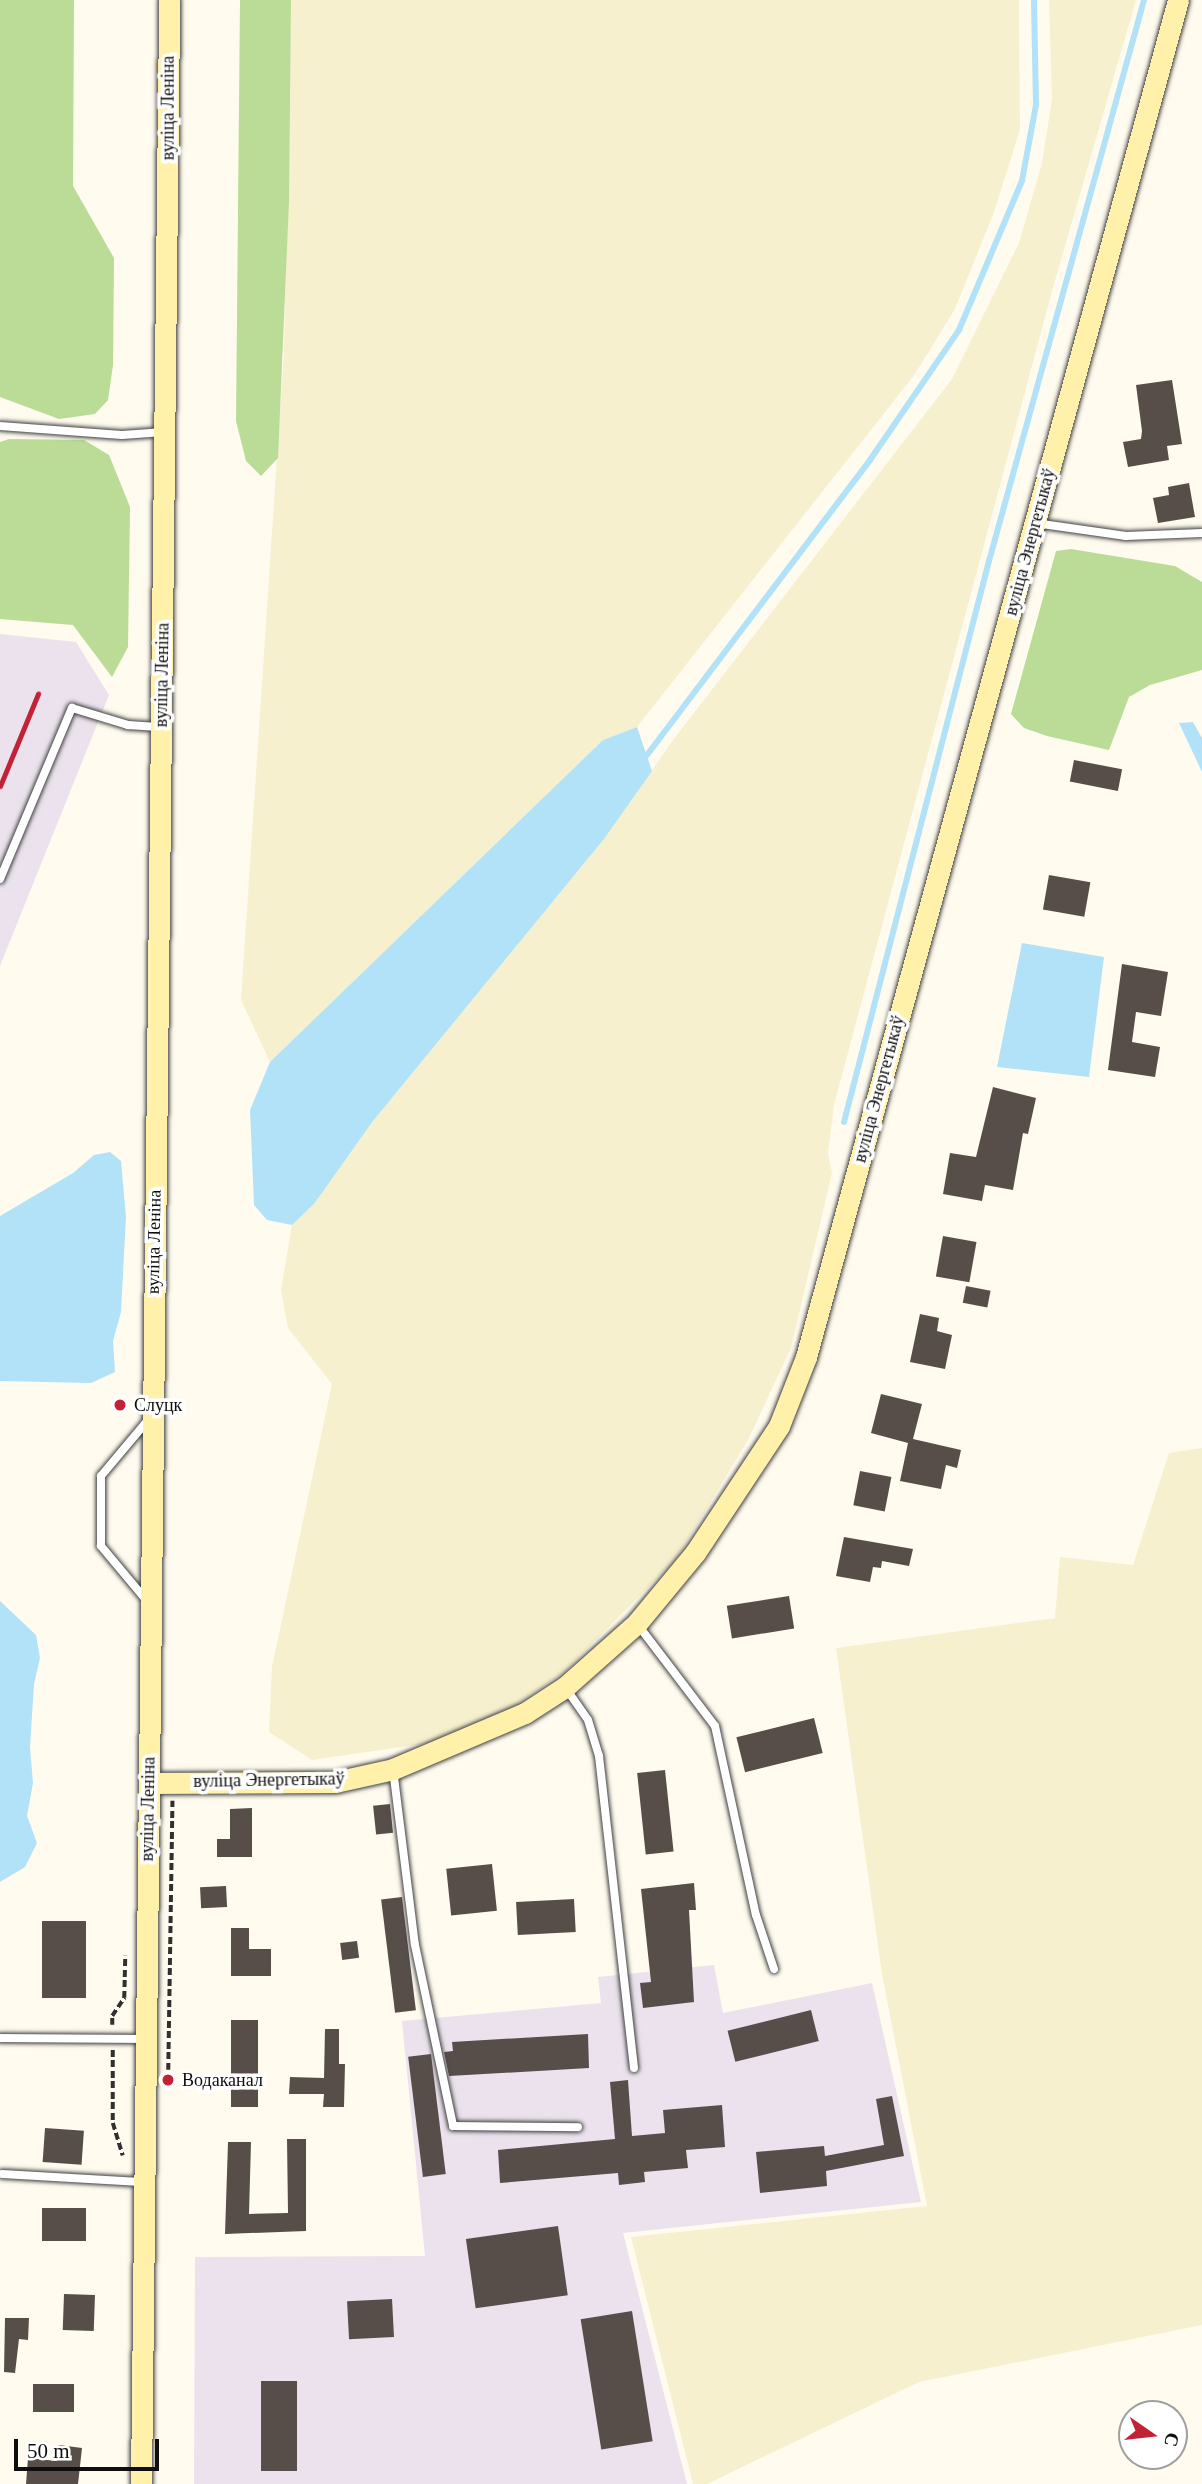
<!DOCTYPE html>
<meta charset="utf-8">
<style>
body{margin:0}
#map{position:relative;width:1202px;height:2484px;overflow:hidden;background:#fffbef;font-family:"Times New Roman",serif}
div>[style]{position:absolute}
.industrial>*{inset:0;background:#ebe2ed}
.farmland>*{inset:0;background:#f6f0ce}
.forest>*{inset:0;background:#badc96}
.water>*{inset:0;background:#b2e2f8}
.stream>*{height:6px;margin:-3px;padding:0 3px;transform-origin:3px;border-radius:3px;background:#b2e2f8}
.building>*{inset:0;background:#574e4a;transform-origin:0 0}
.path>*{height:3.5px;margin-top:-1.75px;transform-origin:0;background:repeating-linear-gradient(90deg,#303030 0 7px,transparent 0 10.5px)}
.roads{filter:drop-shadow(0 0 2px #414141) drop-shadow(0 0 2px #414141)}
.lane>*{height:8px;margin:-4px;padding:0 4px;transform-origin:4px;border-radius:4px;background:#fff}
.secondary>*{height:21px;margin:-10.5px;padding:0 10.5px;transform-origin:10.5px;border-radius:10.5px;background:#fff0aa}
.rail>*{height:5px;margin:-2.5px;padding:0 2.5px;transform-origin:2.5px;border-radius:2.5px;background:#c22235}
.dots>*{width:19px;height:19px;translate:-50% -50%;box-sizing:border-box;border:4px solid #fff;border-radius:50%}
span{translate:-50% -50%;white-space:nowrap;text-align:center;line-height:1.15;-webkit-text-stroke:7px #fff;paint-order:stroke}
.street-label{font-size:18px;color:#0e0e0e}
.poi-label{font-size:18px;color:#0e0e0e}
.left{translate:0 -50%;text-align:left}
.north{position:absolute;left:1118px;top:2400px;width:70px;height:70px;box-sizing:border-box;background:#fff;border:2px solid #9f9f9f;border-radius:50%;rotate:104deg;font-size:19px;font-weight:700;line-height:28px;text-align:center;color:#0e0e0e}
.north::after{content:'';display:block;margin:auto;width:24px;height:32px;background:#c22235;clip-path:polygon(50% 0,100% 100%,50% 72%,0 100%)}
.scale{position:absolute;left:14px;top:2439px;width:145px;height:32px;box-sizing:border-box;border:4px solid #0e0e0e;border-top:0;padding-left:9px;font-size:21px;line-height:24px;white-space:nowrap;color:#0e0e0e;-webkit-text-stroke:5px #fff;paint-order:stroke}
</style>
<div id="map">
<div class="industrial">
<div style="clip-path:polygon(0 634px,76px 642px,109px 695px,0 966px)"></div>
<div style="clip-path:polygon(714px 1965px,723px 2013px,872px 1983px,921px 2202px,623px 2233px,687px 2484px,194px 2484px,195px 2257px,425px 2256px,402px 2021px,601px 2003px,598px 1977px)"></div>
</div>
<div class="farmland">
<div style="clip-path:polygon(291px 0,1019px 0,1020px 130px,994px 212px,955px 309px,915px 374px,637px 727px,603px 740px,270px 1062px,241px 1000px,284px 352px)"></div>
<div style="clip-path:polygon(1049px 0,1136px 0,1052px 291px,834px 1105px,828px 1153px,832px 1173px,791px 1348px,748px 1440px,676px 1559px,564px 1672px,511px 1708px,429px 1743px,312px 1760px,269px 1732px,272px 1667px,332px 1384px,288px 1328px,281px 1290px,292px 1225px,314px 1204px,373px 1121px,604px 839px,673px 740px,952px 379px,1019px 243px,1042px 163px,1052px 99px)"></div>
<div style="clip-path:polygon(1202px 1448px,1202px 2325px,919px 2382px,707px 2484px,693px 2484px,631px 2237px,927px 2206px,882px 1974px,836px 1648px,1055px 1618px,1060px 1557px,1133px 1565px,1169px 1453px)"></div>
</div>
<div class="forest">
<div style="clip-path:polygon(0 0,74px 0,73px 186px,114px 258px,113px 365px,108px 400px,95px 414px,59px 419px,0 397px)"></div>
<div style="clip-path:polygon(240px 0,291px 0,289px 201px,278px 458px,261px 476px,246px 461px,236px 421px)"></div>
<div style="clip-path:polygon(9px 439px,84px 440px,109px 455px,130px 507px,128px 647px,112px 677px,73px 625px,0 619px,0 442px)"></div>
<div style="clip-path:polygon(1071px 549px,1175px 566px,1202px 582px,1202px 670px,1150px 685px,1129px 697px,1109px 750px,1047px 736px,1024px 728px,1011px 714px,1056px 551px)"></div>
</div>
<div class="water">
<div style="clip-path:polygon(1193px 722px,1202px 738px,1202px 772px,1179px 723px)"></div>
<div style="clip-path:polygon(637px 727px,652px 771px,604px 839px,373px 1121px,314px 1204px,292px 1225px,267px 1220px,254px 1205px,250px 1110px,270px 1062px,603px 740px)"></div>
<div style="clip-path:polygon(1022px 943px,1104px 957px,1089px 1077px,997px 1067px)"></div>
<div style="clip-path:polygon(110px 1152px,121px 1161px,126px 1217px,121px 1312px,113px 1341px,115px 1372px,91px 1383px,0 1381px,0 1216px,73px 1173px,94px 1155px)"></div>
<div style="clip-path:polygon(0 1601px,36px 1635px,40px 1658px,34px 1684px,30px 1747px,33px 1783px,27px 1816px,37px 1843px,25px 1867px,0 1882px)"></div>
</div>
<div class="stream">
<div style="left:647px;top:755px;width:370px;rotate:-52.9deg"></div>
<div style="left:870px;top:460px;width:158px;rotate:-55.6deg"></div>
<div style="left:959px;top:330px;width:162px;rotate:-67.1deg"></div>
<div style="left:1022px;top:181px;width:77px;rotate:-79.6deg"></div>
<div style="left:1036px;top:105px;width:105px;rotate:-91.1deg"></div>
<div style="left:844px;top:1122px;width:579px;rotate:-75.51deg"></div>
<div style="left:989px;top:561px;width:582px;rotate:-74.55deg"></div>
</div>
<div class="building">
<div style="clip-path:polygon(1172px 380px,1182px 444px,1167px 446px,1169px 460px,1128px 467px,1123px 442px,1141px 439px,1142px 431px,1136px 385px)"></div>
<div style="clip-path:polygon(1189px 483px,1195px 517px,1158px 523px,1153px 498px,1169px 495px,1168px 487px)"></div>
<div style="left:1074px;top:760px;width:49px;height:22px;rotate:11deg"></div>
<div style="left:1049px;top:875px;width:42px;height:35px;rotate:10deg"></div>
<div style="clip-path:polygon(1122px 964px,1168px 972px,1161px 1016px,1136px 1012px,1132px 1042px,1160px 1047px,1155px 1077px,1108px 1070px)"></div>
<div style="clip-path:polygon(993px 1087px,1036px 1098px,1028px 1134px,1023px 1133px,1013px 1190px,985px 1185px,982px 1201px,943px 1194px,950px 1153px,976px 1157px)"></div>
<div style="left:943px;top:1236px;width:34px;height:41px;rotate:10deg"></div>
<div style="left:966px;top:1286px;width:25px;height:17px;rotate:11deg"></div>
<div style="clip-path:polygon(920px 1314px,939px 1318px,937px 1331px,952px 1335px,945px 1369px,910px 1362px)"></div>
<div style="clip-path:polygon(881px 1394px,922px 1404px,913px 1439px,961px 1450px,957px 1468px,946px 1465px,941px 1489px,900px 1481px,908px 1443px,871px 1433px)"></div>
<div style="left:860px;top:1471px;width:32px;height:35px;rotate:11deg"></div>
<div style="clip-path:polygon(844px 1537px,913px 1549px,909px 1566px,882px 1561px,881px 1568px,873px 1567px,870px 1582px,836px 1576px)"></div>
<div style="left:789px;top:1596px;width:33px;height:63px;rotate:81deg"></div>
<div style="left:814px;top:1718px;width:36px;height:80px;rotate:76deg"></div>
<div style="left:665px;top:1770px;width:82px;height:28px;rotate:84deg"></div>
<div style="left:390px;top:1804px;width:29px;height:17px;rotate:84deg"></div>
<div style="clip-path:polygon(252px 1808px,252px 1857px,217px 1857px,217px 1839px,230px 1839px,230px 1809px)"></div>
<div style="left:492px;top:1864px;width:47px;height:46px;rotate:84deg"></div>
<div style="clip-path:polygon(694px 1883px,696px 1910px,689px 1910px,694px 2002px,643px 2008px,640px 1983px,651px 1982px,641px 1889px)"></div>
<div style="left:226px;top:1886px;width:21px;height:26px;rotate:87deg"></div>
<div style="left:402px;top:1897px;width:114px;height:21px;rotate:83deg"></div>
<div style="left:574px;top:1899px;width:33px;height:58px;rotate:87deg"></div>
<div style="left:42px;top:1921px;width:44px;height:77px"></div>
<div style="clip-path:polygon(231px 1928px,249px 1928px,249px 1949px,271px 1949px,271px 1976px,231px 1976px)"></div>
<div style="left:357px;top:1941px;width:17px;height:17px;rotate:83deg"></div>
<div style="left:811px;top:2010px;width:32px;height:86px;rotate:76deg"></div>
<div style="left:258px;top:2020px;width:87px;height:27px;rotate:90deg"></div>
<div style="clip-path:polygon(325px 2029px,339px 2029px,339px 2064px,345px 2064px,344px 2107px,323px 2107px,324px 2094px,289px 2094px,290px 2077px,324px 2078px)"></div>
<div style="clip-path:polygon(588px 2034px,589px 2068px,449px 2076px,444px 2052px,453px 2051px,452px 2042px)"></div>
<div style="left:431px;top:2054px;width:121px;height:23px;rotate:83deg"></div>
<div style="clip-path:polygon(628px 2080px,632px 2136px,665px 2133px,663px 2110px,722px 2105px,725px 2147px,686px 2150px,688px 2168px,644px 2172px,645px 2182px,619px 2185px,618px 2173px,500px 2183px,498px 2150px,615px 2139px,610px 2082px)"></div>
<div style="clip-path:polygon(892px 2096px,904px 2156px,826px 2171px,827px 2186px,760px 2193px,756px 2152px,824px 2146px,825px 2156px,884px 2145px,876px 2099px)"></div>
<div style="left:45px;top:2128px;width:39px;height:34px;rotate:4deg"></div>
<div style="clip-path:polygon(287px 2139px,306px 2139px,306px 2231px,225px 2234px,228px 2142px,251px 2142px,249px 2214px,288px 2213px)"></div>
<div style="left:42px;top:2208px;width:44px;height:33px"></div>
<div style="left:558px;top:2226px;width:70px;height:93px;rotate:82deg"></div>
<div style="left:64px;top:2294px;width:31px;height:36px;rotate:2deg"></div>
<div style="left:392px;top:2299px;width:38px;height:45px;rotate:87deg"></div>
<div style="left:632px;top:2311px;width:132px;height:52px;rotate:81deg"></div>
<div style="clip-path:polygon(5px 2318px,29px 2318px,28px 2340px,19px 2339px,15px 2373px,4px 2372px)"></div>
<div style="left:261px;top:2381px;width:36px;height:90px"></div>
<div style="left:33px;top:2384px;width:41px;height:28px"></div>
<div style="clip-path:polygon(59px 2445px,82px 2448px,78px 2484px,26px 2484px,28px 2458px,57px 2461px)"></div>
</div>
<div class="path">
<div style="left:112px;top:2025px;width:9px;rotate:-90deg"></div>
<div style="left:112px;top:2016px;width:22px;rotate:-56deg"></div>
<div style="left:124px;top:1998px;width:42px;rotate:-88.6deg"></div>
<div style="left:113px;top:2050px;width:73px;rotate:90deg"></div>
<div style="left:113px;top:2123px;width:34px;rotate:73deg"></div>
<div style="left:168px;top:2070px;width:269px;rotate:-89.1deg"></div>
</div>
<div class="roads">
<div class="lane">
<div style="left:0;top:426px;width:122px;rotate:4.2deg"></div>
<div style="left:122px;top:435px;width:42px;rotate:-4.1deg"></div>
<div style="left:1035px;top:523px;width:92px;rotate:8.1deg"></div>
<div style="left:1126px;top:536px;width:76px;rotate:-2.3deg"></div>
<div style="left:0;top:879px;width:186px;rotate:-67.2deg"></div>
<div style="left:72px;top:708px;width:59px;rotate:16.9deg"></div>
<div style="left:128px;top:725px;width:30px;rotate:4deg"></div>
<div style="left:147px;top:1601px;width:72px;rotate:-129.9deg"></div>
<div style="left:101px;top:1546px;width:70px;rotate:-90deg"></div>
<div style="left:101px;top:1476px;width:73px;rotate:-50deg"></div>
<div style="left:638px;top:1625px;width:127px;rotate:52.7deg"></div>
<div style="left:715px;top:1726px;width:193px;rotate:77.8deg"></div>
<div style="left:756px;top:1915px;width:57px;rotate:71.6deg"></div>
<div style="left:565px;top:1687px;width:40px;rotate:55.1deg"></div>
<div style="left:588px;top:1720px;width:38px;rotate:73deg"></div>
<div style="left:599px;top:1756px;width:314px;rotate:83.6deg"></div>
<div style="left:393px;top:1769px;width:177px;rotate:82.9deg"></div>
<div style="left:415px;top:1945px;width:185px;rotate:78.1deg"></div>
<div style="left:453px;top:2126px;width:125px;rotate:0.5deg"></div>
<div style="left:0;top:2038px;width:145px;rotate:0.4deg"></div>
<div style="left:2px;top:2174px;width:139px;rotate:3.3deg"></div>
</div>
<div class="secondary">
<div style="left:149px;top:1783px;width:186px;rotate:-0.3deg"></div>
<div style="left:335px;top:1782px;width:59px;rotate:-12.6deg"></div>
<div style="left:393px;top:1769px;width:143px;rotate:-23deg"></div>
<div style="left:525px;top:1713px;width:48px;rotate:-33deg"></div>
<div style="left:565px;top:1687px;width:96px;rotate:-41.6deg"></div>
<div style="left:637px;top:1623px;width:91px;rotate:-50.4deg"></div>
<div style="left:695px;top:1553px;width:152px;rotate:-56.5deg"></div>
<div style="left:779px;top:1426px;width:74px;rotate:-68.6deg"></div>
<div style="left:806px;top:1357px;width:1407px;rotate:-74.67deg"></div>
<div style="left:141px;top:2484px;width:2484px;rotate:-89.35deg"></div>
</div>
</div>
<div class="rail">
<div style="left:0;top:786px;width:100px;rotate:-67.6deg"></div>
</div>
<div class="dots">
<div style="left:120px;top:1405px;background:#c22235"></div>
<div style="left:168px;top:2080px;background:#c22235"></div>
</div>
<div class="street-label">
<span style="left:168px;top:108px;rotate:-90deg">вуліца Леніна</span>
<span style="left:1030px;top:542px;rotate:-75deg">вуліца Энергетыкаў</span>
<span style="left:162px;top:675px;rotate:-89deg">вуліца Леніна</span>
<span style="left:879px;top:1089px;rotate:-75deg">вуліца Энергетыкаў</span>
<span style="left:154px;top:1242px;rotate:-89deg">вуліца Леніна</span>
<span style="left:269px;top:1780px;rotate:-1deg">вуліца Энергетыкаў</span>
<span style="left:148px;top:1809px;rotate:-89deg">вуліца Леніна</span>
</div>
<div class="poi-label">
<span class="left" style="left:134px;top:1405px">Слуцк</span>
<span class="left" style="left:182px;top:2080px">Водаканал</span>
</div>
<div class="north">С</div>
<div class="scale">50 m</div>
</div>
